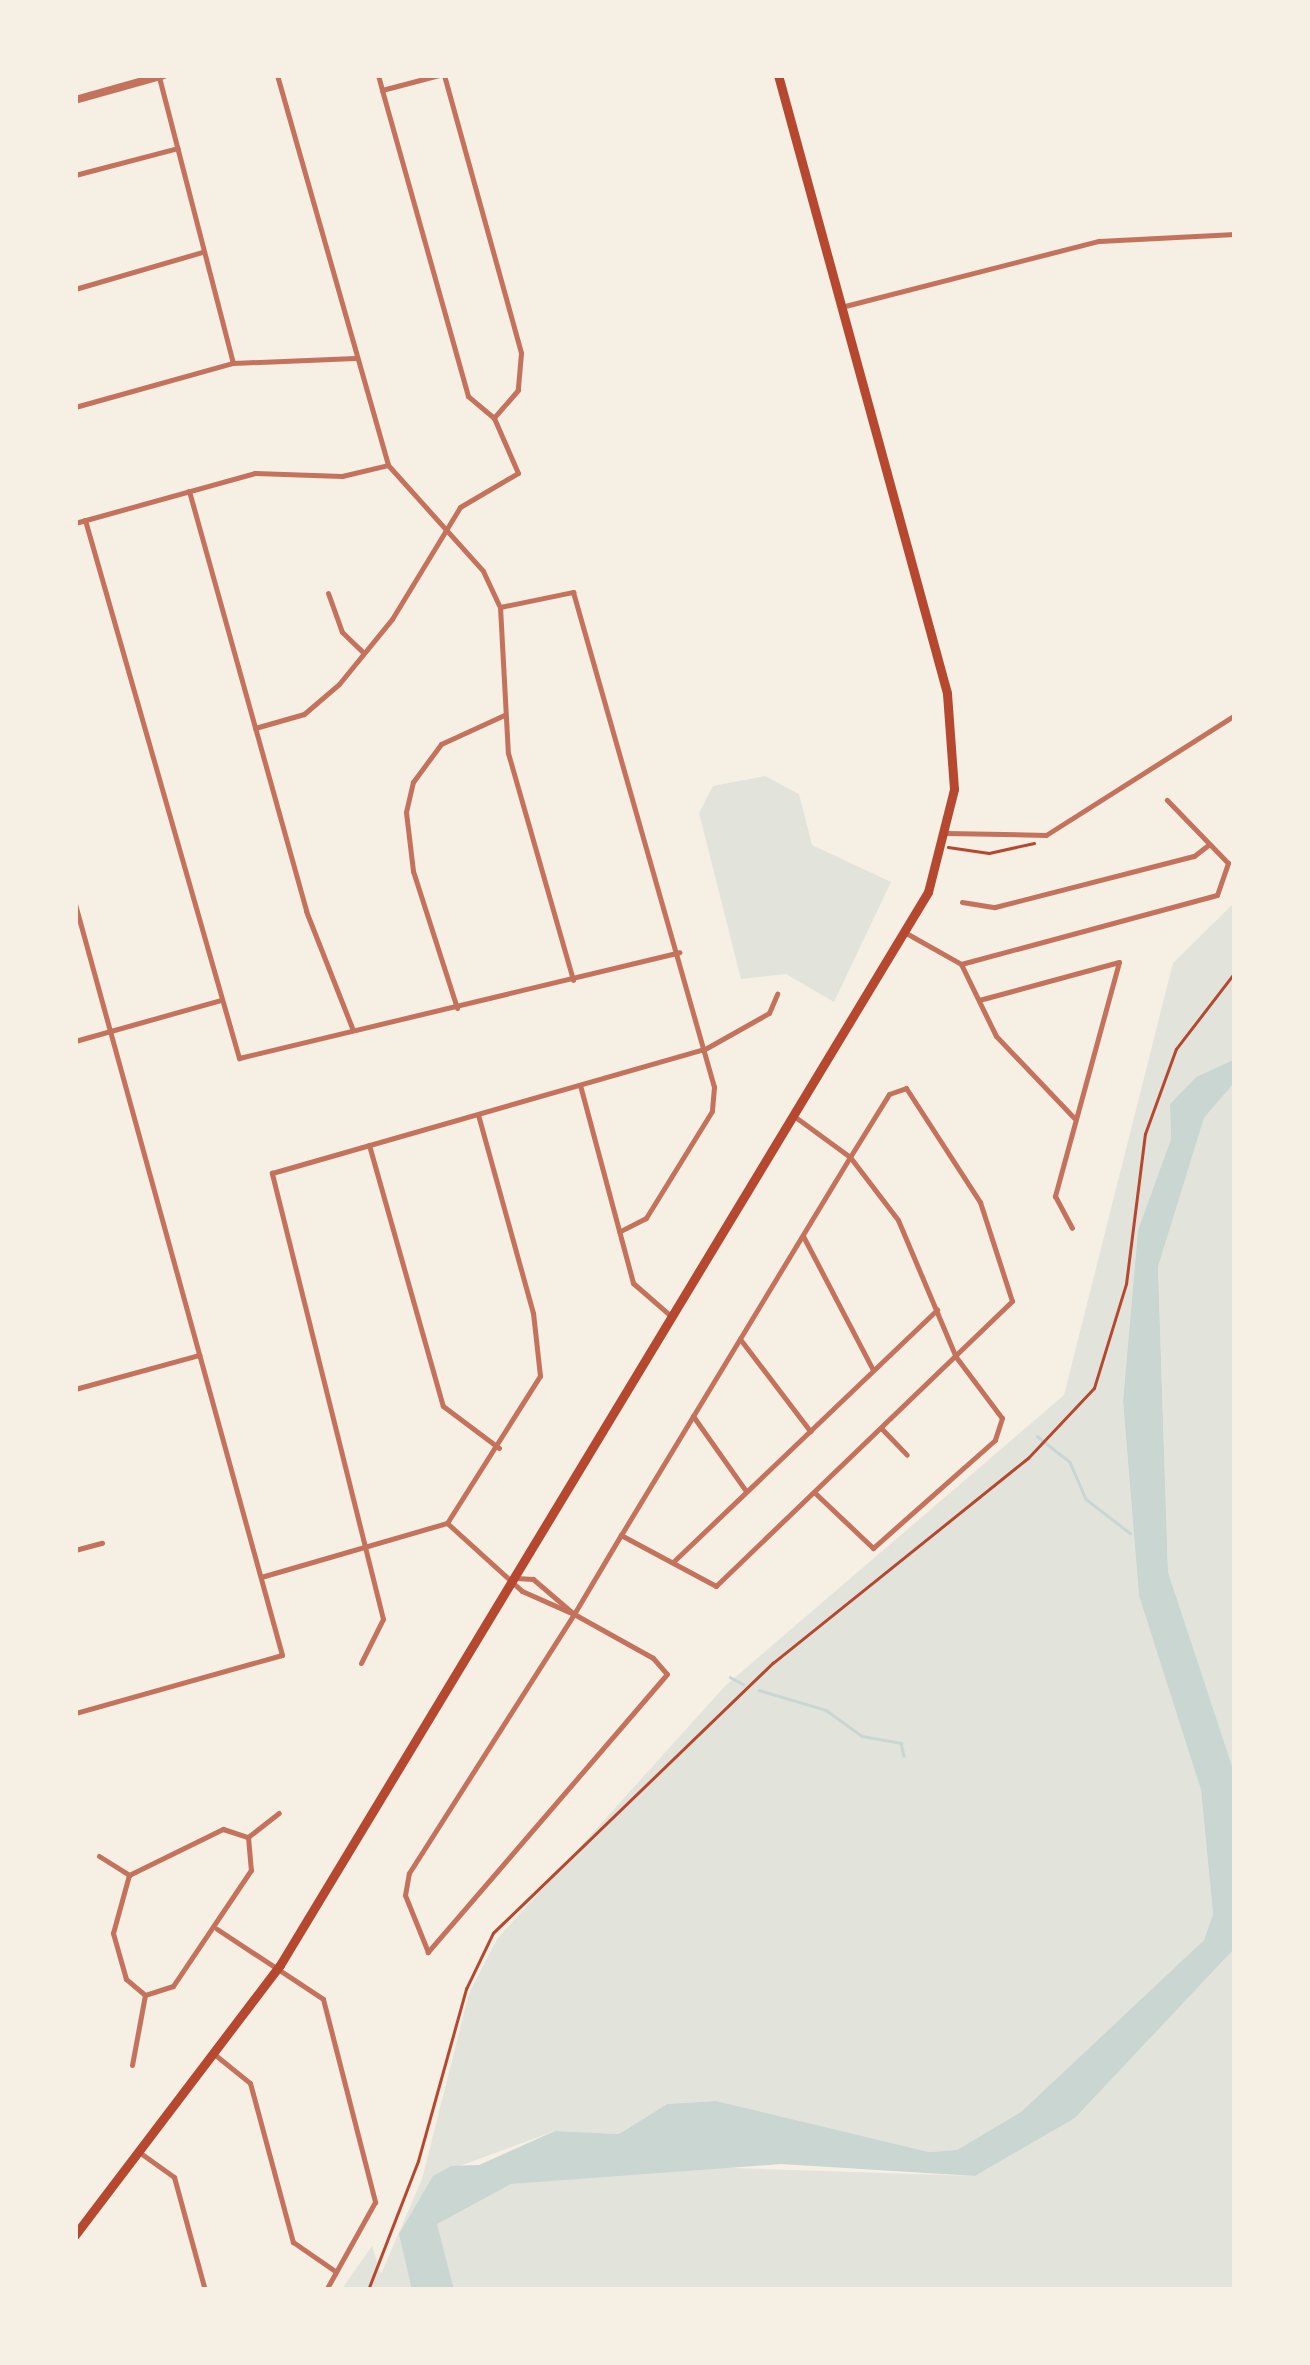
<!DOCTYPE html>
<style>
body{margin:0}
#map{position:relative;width:1310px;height:2365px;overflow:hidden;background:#f6efe4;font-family:Commissioner,sans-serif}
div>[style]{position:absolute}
.green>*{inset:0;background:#e2e4dc}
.water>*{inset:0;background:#c9d6d2}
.stream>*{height:2.5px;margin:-1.25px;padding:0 1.25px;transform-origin:1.25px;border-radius:1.25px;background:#c9d6d2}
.path>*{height:2.5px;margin:-1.25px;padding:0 1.25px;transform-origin:1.25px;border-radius:1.25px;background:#b5482f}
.minor>*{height:5px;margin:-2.5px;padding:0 2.5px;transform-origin:2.5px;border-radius:2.5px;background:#c5725c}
.tertiary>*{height:8px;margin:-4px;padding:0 4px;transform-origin:4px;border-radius:4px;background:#c5725c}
.primary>*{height:9px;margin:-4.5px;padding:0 4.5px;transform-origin:4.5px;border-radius:4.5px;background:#b5482f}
span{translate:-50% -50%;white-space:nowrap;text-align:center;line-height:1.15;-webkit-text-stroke:8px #f6efe4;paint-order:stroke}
.frame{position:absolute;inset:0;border:78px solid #f6efe4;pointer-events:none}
</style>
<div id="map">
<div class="green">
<div style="clip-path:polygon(765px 776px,799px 794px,812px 845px,891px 882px,834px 1002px,786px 974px,741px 979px,699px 813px,713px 786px)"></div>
<div style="clip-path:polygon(1235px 902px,1235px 1059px,1196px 1077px,1170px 1104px,1171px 1139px,1138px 1230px,1123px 1401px,1139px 1596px,1201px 1790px,1213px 1914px,1204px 1940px,1021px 2112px,957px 2150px,929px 2152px,715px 2101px,667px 2104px,619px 2134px,555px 2131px,457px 2167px,469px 2201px,511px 2184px,703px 2167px,975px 2176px,1075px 2118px,1235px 1948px,1235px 2290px,341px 2290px,372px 2246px,381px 2274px,422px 2179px,469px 1993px,497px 1939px,725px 1686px,1064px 1395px,1173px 963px)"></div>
<div style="clip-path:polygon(1235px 1082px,1235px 1775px,1168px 1572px,1158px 1267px,1204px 1118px)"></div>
</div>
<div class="water">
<div style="clip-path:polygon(1235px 1059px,1235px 1082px,1204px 1118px,1158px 1267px,1168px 1572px,1235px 1775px,1235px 1948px,1075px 2118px,975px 2176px,781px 2164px,511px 2184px,437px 2224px,454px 2290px,412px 2290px,399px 2234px,433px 2176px,451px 2166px,479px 2165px,555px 2131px,619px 2134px,667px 2104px,716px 2101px,929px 2152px,957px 2150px,1021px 2112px,1204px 1940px,1213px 1914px,1201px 1790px,1139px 1596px,1123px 1401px,1138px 1230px,1171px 1139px,1170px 1104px,1196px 1077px)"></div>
</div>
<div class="stream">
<div style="left:1037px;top:1436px;width:42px;rotate:38.2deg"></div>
<div style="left:1070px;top:1462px;width:40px;rotate:66.6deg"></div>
<div style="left:1086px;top:1499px;width:56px;rotate:37.7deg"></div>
<div style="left:730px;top:1677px;width:15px;rotate:28deg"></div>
<div style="left:759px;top:1690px;width:70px;rotate:16.6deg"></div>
<div style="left:826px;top:1710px;width:44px;rotate:35.8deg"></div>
<div style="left:862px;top:1736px;width:40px;rotate:10deg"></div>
<div style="left:901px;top:1743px;width:13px;rotate:77deg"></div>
</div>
<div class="path">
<div style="left:948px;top:847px;width:41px;rotate:8.3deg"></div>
<div style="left:989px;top:853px;width:46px;rotate:-12.5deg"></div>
<div style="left:368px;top:2290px;width:138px;rotate:-68.8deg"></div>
<div style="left:418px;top:2161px;width:179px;rotate:-74.4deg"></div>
<div style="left:466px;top:1989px;width:62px;rotate:-64.3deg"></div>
<div style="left:493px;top:1933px;width:389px;rotate:-44deg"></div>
<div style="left:773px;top:1663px;width:327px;rotate:-38.8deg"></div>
<div style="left:1028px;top:1458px;width:96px;rotate:-46.7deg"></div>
<div style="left:1094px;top:1388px;width:109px;rotate:-72.9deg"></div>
<div style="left:1126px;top:1284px;width:151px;rotate:-82.8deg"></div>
<div style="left:1145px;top:1134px;width:90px;rotate:-70deg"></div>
<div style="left:1176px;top:1049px;width:97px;rotate:-52.5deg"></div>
</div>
<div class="minor">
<div style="left:277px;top:75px;width:405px;rotate:74.1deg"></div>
<div style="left:388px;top:465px;width:142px;rotate:48.1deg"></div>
<div style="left:483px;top:571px;width:40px;rotate:65deg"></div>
<div style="left:500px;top:607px;width:146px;rotate:86.9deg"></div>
<div style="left:508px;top:753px;width:236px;rotate:74deg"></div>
<div style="left:378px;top:75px;width:16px;rotate:75deg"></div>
<div style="left:444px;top:75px;width:288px;rotate:74.5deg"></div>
<div style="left:521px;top:353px;width:37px;rotate:95deg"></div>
<div style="left:518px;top:390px;width:37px;rotate:131deg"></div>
<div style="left:159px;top:77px;width:295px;rotate:75.5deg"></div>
<div style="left:75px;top:175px;width:106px;rotate:-14.7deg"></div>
<div style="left:75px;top:289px;width:132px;rotate:-16.2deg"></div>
<div style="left:845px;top:306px;width:262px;rotate:-14.4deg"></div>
<div style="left:1099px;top:241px;width:136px;rotate:-2.9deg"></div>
<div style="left:75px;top:407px;width:164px;rotate:-15.6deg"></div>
<div style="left:233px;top:363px;width:122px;rotate:-2.3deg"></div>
<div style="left:189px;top:491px;width:436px;rotate:74.4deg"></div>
<div style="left:306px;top:911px;width:126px;rotate:68.5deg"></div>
<div style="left:85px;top:520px;width:560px;rotate:74.03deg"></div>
<div style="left:239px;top:1058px;width:453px;rotate:-13.5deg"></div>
<div style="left:75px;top:523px;width:187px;rotate:-15.5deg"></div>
<div style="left:255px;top:473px;width:87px;rotate:2deg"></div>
<div style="left:342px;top:476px;width:47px;rotate:-13.4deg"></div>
<div style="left:328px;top:593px;width:41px;rotate:70.3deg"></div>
<div style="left:342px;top:632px;width:29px;rotate:44deg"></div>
<div style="left:500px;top:607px;width:75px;rotate:-11.6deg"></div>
<div style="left:573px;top:592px;width:515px;rotate:74.1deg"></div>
<div style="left:714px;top:1087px;width:24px;rotate:95deg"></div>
<div style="left:712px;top:1111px;width:126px;rotate:121.7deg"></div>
<div style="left:646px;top:1218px;width:30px;rotate:153deg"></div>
<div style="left:255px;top:728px;width:51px;rotate:-15.9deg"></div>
<div style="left:304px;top:714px;width:46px;rotate:-40.6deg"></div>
<div style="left:339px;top:684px;width:84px;rotate:-50.8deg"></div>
<div style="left:392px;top:619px;width:131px;rotate:-58.7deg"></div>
<div style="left:460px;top:507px;width:67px;rotate:-30.4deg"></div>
<div style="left:518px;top:473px;width:60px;rotate:-113.6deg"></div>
<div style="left:494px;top:418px;width:34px;rotate:-140deg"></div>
<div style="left:468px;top:396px;width:318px;rotate:-105.7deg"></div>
<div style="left:382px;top:90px;width:59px;rotate:-14.7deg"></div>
<div style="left:946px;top:833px;width:100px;rotate:1.1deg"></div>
<div style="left:1046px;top:835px;width:224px;rotate:-32.4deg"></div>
<div style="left:962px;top:902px;width:33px;rotate:9deg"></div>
<div style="left:995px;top:907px;width:205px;rotate:-14.4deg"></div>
<div style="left:1194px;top:856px;width:18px;rotate:-38deg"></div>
<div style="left:75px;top:904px;width:779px;rotate:74.59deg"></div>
<div style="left:282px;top:1655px;width:215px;rotate:164.3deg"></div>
<div style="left:906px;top:933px;width:63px;rotate:29.4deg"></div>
<div style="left:961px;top:964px;width:80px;rotate:64.1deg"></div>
<div style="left:996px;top:1036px;width:113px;rotate:46.4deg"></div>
<div style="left:961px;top:964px;width:265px;rotate:-15.1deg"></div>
<div style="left:1217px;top:895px;width:34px;rotate:-71deg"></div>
<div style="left:1228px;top:863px;width:88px;rotate:-134.1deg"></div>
<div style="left:979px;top:1000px;width:145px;rotate:-15.2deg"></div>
<div style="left:1119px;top:962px;width:243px;rotate:105.3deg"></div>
<div style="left:1055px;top:1196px;width:36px;rotate:62deg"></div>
<div style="left:457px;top:1008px;width:144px;rotate:-107.8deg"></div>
<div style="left:413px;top:871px;width:59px;rotate:-96.8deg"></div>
<div style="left:406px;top:812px;width:31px;rotate:-77deg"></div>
<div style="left:413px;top:782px;width:47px;rotate:-53.6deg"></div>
<div style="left:441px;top:744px;width:69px;rotate:-24.7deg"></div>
<div style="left:75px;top:1041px;width:152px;rotate:-15.7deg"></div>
<div style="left:580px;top:1085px;width:205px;rotate:75deg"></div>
<div style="left:633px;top:1283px;width:50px;rotate:41deg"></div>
<div style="left:798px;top:1119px;width:64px;rotate:36.2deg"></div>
<div style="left:850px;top:1157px;width:79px;rotate:52.7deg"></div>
<div style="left:898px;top:1220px;width:149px;rotate:67.1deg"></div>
<div style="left:956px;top:1357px;width:76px;rotate:53deg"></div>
<div style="left:1002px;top:1418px;width:23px;rotate:108deg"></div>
<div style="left:995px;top:1440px;width:163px;rotate:138.5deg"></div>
<div style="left:873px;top:1548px;width:81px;rotate:-136.5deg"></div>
<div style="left:369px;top:1145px;width:271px;rotate:74.2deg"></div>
<div style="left:443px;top:1406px;width:70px;rotate:36.9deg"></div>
<div style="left:803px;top:1236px;width:151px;rotate:62.4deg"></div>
<div style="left:740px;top:1339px;width:116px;rotate:52.7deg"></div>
<div style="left:75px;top:1389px;width:129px;rotate:-15.3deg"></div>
<div style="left:693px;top:1416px;width:92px;rotate:54.8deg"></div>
<div style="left:881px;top:1428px;width:37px;rotate:46deg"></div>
<div style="left:447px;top:1523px;width:101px;rotate:42.2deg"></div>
<div style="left:522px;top:1591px;width:57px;rotate:23.9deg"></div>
<div style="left:574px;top:1614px;width:90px;rotate:29.1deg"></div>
<div style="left:653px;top:1658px;width:21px;rotate:49deg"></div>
<div style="left:667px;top:1674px;width:367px;rotate:130.7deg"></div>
<div style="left:428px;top:1952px;width:61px;rotate:-112deg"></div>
<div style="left:405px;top:1895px;width:22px;rotate:-80deg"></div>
<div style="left:409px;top:1873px;width:307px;rotate:-57.5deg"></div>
<div style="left:574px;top:1614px;width:92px;rotate:-59.3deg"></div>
<div style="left:621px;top:1535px;width:442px;rotate:-58.8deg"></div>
<div style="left:850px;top:1157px;width:74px;rotate:-58.2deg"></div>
<div style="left:889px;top:1094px;width:18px;rotate:-19deg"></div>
<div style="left:906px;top:1088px;width:136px;rotate:57deg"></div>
<div style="left:980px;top:1202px;width:104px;rotate:72.1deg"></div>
<div style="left:1012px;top:1301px;width:411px;rotate:136.1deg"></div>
<div style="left:716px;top:1586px;width:108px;rotate:-151.8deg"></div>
<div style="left:75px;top:1550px;width:28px;rotate:-15deg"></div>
<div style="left:674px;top:1561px;width:364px;rotate:-43.7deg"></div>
<div style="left:261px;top:1577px;width:194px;rotate:-16.2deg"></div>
<div style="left:447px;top:1523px;width:174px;rotate:-57.7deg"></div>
<div style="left:540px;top:1376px;width:63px;rotate:-96.3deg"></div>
<div style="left:533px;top:1313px;width:205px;rotate:-105.5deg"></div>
<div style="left:516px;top:1578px;width:17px;rotate:3deg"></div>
<div style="left:533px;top:1579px;width:54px;rotate:40.5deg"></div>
<div style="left:361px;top:1663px;width:49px;rotate:-63.4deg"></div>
<div style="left:383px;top:1619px;width:460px;rotate:-104deg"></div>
<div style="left:272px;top:1173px;width:450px;rotate:-16deg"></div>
<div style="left:705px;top:1049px;width:73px;rotate:-29.4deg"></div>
<div style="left:769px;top:1013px;width:21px;rotate:-67deg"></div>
<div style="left:223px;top:1829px;width:26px;rotate:18deg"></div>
<div style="left:248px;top:1837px;width:33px;rotate:85deg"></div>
<div style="left:251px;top:1870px;width:140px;rotate:123.9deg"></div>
<div style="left:173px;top:1986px;width:29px;rotate:162deg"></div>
<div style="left:145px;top:1995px;width:25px;rotate:-140deg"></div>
<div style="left:126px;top:1979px;width:48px;rotate:-105.8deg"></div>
<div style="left:113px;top:1933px;width:60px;rotate:-74.6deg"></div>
<div style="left:129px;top:1875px;width:105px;rotate:-26.1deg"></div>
<div style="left:248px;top:1837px;width:39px;rotate:-38deg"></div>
<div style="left:99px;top:1856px;width:36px;rotate:32deg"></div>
<div style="left:217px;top:1929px;width:127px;rotate:33.4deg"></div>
<div style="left:323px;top:1999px;width:210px;rotate:75.6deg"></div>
<div style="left:375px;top:2202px;width:101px;rotate:119.1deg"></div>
<div style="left:214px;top:2054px;width:46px;rotate:38.9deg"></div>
<div style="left:250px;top:2083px;width:165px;rotate:74.9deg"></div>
<div style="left:293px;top:2242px;width:51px;rotate:34.6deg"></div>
<div style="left:132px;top:2065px;width:71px;rotate:-79.5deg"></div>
<div style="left:139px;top:2152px;width:43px;rotate:35.5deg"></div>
<div style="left:174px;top:2177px;width:117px;rotate:74.7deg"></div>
</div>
<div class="tertiary">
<div style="left:75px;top:100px;width:92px;rotate:-15.7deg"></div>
</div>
<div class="primary">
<div style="left:75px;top:2235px;width:339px;rotate:-52.8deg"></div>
<div style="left:280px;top:1965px;width:1253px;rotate:-58.87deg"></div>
<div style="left:928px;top:892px;width:106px;rotate:-75.8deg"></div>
<div style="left:954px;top:789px;width:96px;rotate:-94.2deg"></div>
<div style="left:947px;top:693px;width:641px;rotate:-105.29deg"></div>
</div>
<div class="frame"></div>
</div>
